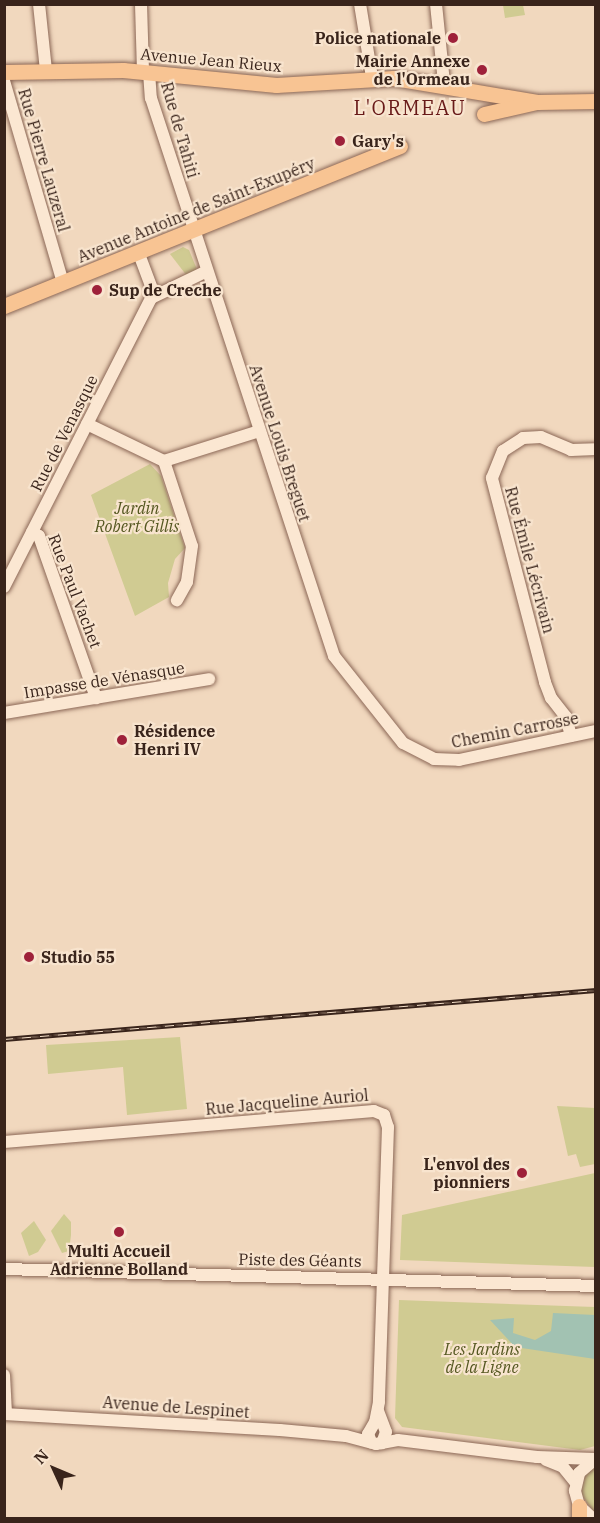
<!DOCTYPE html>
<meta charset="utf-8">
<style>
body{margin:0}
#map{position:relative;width:600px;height:1523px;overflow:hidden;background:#f1d8be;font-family:"IBM Plex Serif",serif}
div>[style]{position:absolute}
.green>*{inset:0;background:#d0cb92}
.water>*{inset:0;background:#a2c2b2}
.roads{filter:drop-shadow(0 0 2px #8b6756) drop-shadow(0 0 2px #8b6756)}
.minor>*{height:12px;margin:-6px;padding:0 6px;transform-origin:6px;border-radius:6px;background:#fbe7d2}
.major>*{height:15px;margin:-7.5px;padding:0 7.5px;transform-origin:7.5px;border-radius:7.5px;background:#f8c493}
.rail>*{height:5px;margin-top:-2.5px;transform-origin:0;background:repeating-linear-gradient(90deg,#f8e4ce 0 9px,#39241b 0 18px);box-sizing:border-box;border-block:2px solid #39241b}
.dots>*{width:16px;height:16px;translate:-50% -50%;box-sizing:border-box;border:3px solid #f8e4ce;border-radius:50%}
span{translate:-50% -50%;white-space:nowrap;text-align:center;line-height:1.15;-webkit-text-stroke:4.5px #f8e4ce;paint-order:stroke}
.poi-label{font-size:16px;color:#39241b;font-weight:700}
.right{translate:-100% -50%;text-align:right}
.left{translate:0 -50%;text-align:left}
.street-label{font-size:16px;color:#39241b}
.park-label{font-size:16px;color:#545720;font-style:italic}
.quarter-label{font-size:20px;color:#681918;letter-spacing:1.5px}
.frame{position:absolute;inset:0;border:6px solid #39241b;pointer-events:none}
.north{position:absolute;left:24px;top:1439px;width:60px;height:60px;-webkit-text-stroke:4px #f8e4ce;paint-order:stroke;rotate:314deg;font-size:16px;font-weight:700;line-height:24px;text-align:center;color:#39241b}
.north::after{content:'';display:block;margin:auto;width:21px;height:27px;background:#39241b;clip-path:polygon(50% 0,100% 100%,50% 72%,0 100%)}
</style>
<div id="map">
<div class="green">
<div style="clip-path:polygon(503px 5px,523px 5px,525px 15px,505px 18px)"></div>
<div style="clip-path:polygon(183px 247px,189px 250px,198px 272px,187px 276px,170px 254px)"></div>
<div style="clip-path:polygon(150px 464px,161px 476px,185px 548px,175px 559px,168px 583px,169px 597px,135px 616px,91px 495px)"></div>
<div style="clip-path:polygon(180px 1037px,187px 1109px,127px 1115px,123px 1067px,48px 1074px,46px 1045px)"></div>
<div style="clip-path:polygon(557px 1106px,595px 1108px,595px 1164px,580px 1167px,576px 1154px,568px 1156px)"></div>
<div style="clip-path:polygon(595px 1173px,595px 1267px,400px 1260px,402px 1215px)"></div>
<div style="clip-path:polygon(64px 1214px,71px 1222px,71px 1235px,69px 1251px,62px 1253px,51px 1231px)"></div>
<div style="clip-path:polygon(34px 1221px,46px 1240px,38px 1252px,29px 1256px,21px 1233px)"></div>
<div style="clip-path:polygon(399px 1300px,595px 1307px,595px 1446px,580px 1450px,402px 1427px,395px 1418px)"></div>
<div style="clip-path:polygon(595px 1466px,595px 1514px,581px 1494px,585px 1476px)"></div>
</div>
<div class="water">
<div style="clip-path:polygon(553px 1313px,595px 1315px,595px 1359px,515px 1347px,490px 1320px,514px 1318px,513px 1333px,535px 1340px,551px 1331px)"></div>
</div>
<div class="roads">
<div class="minor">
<div style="left:39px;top:4px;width:67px;rotate:84deg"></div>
<div style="left:141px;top:4px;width:67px;rotate:88.3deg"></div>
<div style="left:360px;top:4px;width:74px;rotate:80.7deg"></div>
<div style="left:436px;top:4px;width:79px;rotate:84.2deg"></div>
<div style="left:149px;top:72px;width:26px;rotate:86deg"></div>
<div style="left:151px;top:98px;width:587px;rotate:71.84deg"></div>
<div style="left:334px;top:656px;width:111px;rotate:51.6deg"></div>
<div style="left:403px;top:743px;width:35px;rotate:27deg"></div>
<div style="left:434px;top:759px;width:25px;rotate:2deg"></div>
<div style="left:459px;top:760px;width:140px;rotate:-12deg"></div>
<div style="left:4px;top:81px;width:210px;rotate:73.7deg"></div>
<div style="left:139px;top:254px;width:43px;rotate:69.4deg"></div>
<div style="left:87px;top:424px;width:85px;rotate:25.7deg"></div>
<div style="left:164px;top:461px;width:100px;rotate:-17.5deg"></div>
<div style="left:164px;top:461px;width:89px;rotate:71.8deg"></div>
<div style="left:192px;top:546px;width:36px;rotate:98deg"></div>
<div style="left:187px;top:582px;width:21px;rotate:119deg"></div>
<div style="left:32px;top:532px;width:8px;rotate:30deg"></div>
<div style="left:39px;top:536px;width:172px;rotate:70.6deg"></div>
<div style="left:4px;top:587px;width:324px;rotate:-63deg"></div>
<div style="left:151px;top:298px;width:62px;rotate:-25.7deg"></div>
<div style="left:4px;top:713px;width:208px;rotate:-9.4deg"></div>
<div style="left:571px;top:736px;width:20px;rotate:-105deg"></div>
<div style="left:566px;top:717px;width:24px;rotate:-128deg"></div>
<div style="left:551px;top:698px;width:17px;rotate:-111deg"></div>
<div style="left:545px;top:682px;width:211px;rotate:-104.6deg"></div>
<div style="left:492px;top:478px;width:29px;rotate:-68deg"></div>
<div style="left:503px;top:451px;width:24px;rotate:-33deg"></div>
<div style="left:523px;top:438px;width:18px;rotate:-3deg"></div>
<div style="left:541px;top:437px;width:33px;rotate:23deg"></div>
<div style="left:571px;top:450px;width:25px;rotate:-2deg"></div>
<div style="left:4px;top:1142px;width:371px;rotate:-4.8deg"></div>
<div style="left:374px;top:1111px;width:11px;rotate:22deg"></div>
<div style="left:384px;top:1115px;width:13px;rotate:72deg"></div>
<div style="left:388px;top:1127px;width:275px;rotate:91.9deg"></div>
<div style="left:379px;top:1402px;width:20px;rotate:101deg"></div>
<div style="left:375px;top:1422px;width:14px;rotate:120deg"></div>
<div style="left:368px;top:1434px;width:9px;rotate:69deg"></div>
<div style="left:4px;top:1269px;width:592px;rotate:1.64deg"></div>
<div style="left:4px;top:1375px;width:38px;rotate:87deg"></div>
<div style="left:378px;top:1411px;width:22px;rotate:69deg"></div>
<div style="left:386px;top:1432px;width:12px;rotate:110deg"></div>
<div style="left:4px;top:1414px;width:276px;rotate:3.3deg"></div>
<div style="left:280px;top:1430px;width:66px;rotate:5.2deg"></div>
<div style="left:346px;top:1436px;width:31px;rotate:15deg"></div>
<div style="left:376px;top:1444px;width:22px;rotate:-10deg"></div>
<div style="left:398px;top:1440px;width:140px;rotate:7deg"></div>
<div style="left:537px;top:1457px;width:58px;rotate:2deg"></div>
<div style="left:546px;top:1460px;width:18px;rotate:22deg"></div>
<div style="left:563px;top:1467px;width:21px;rotate:51deg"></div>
<div style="left:592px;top:1518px;width:18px;rotate:-137deg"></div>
<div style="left:579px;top:1506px;width:16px;rotate:-105deg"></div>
<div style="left:575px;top:1491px;width:18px;rotate:-77deg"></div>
<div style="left:579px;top:1473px;width:20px;rotate:-41deg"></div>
</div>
<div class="major">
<div style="left:4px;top:72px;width:119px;rotate:-1deg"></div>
<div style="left:123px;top:70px;width:154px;rotate:5.6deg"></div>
<div style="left:276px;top:85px;width:118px;rotate:-3.4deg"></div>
<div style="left:394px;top:78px;width:145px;rotate:9.5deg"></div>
<div style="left:484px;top:114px;width:54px;rotate:-12.8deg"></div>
<div style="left:537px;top:102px;width:59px;rotate:-1deg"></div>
<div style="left:4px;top:306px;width:427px;rotate:-22deg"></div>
<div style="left:579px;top:1518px;width:12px;rotate:-90deg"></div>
</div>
</div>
<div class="rail">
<div style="left:4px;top:1039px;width:594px;rotate:-4.73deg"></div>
</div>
<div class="dots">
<div style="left:453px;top:38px;background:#9e213a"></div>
<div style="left:482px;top:70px;background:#9e213a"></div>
<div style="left:340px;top:141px;background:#9e213a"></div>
<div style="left:97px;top:290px;background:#9e213a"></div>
<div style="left:122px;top:740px;background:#9e213a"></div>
<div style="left:29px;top:957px;background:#9e213a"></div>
<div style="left:522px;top:1173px;background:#9e213a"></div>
<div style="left:119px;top:1232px;background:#9e213a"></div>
</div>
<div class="poi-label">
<span class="right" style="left:441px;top:38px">Police nationale</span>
<span class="right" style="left:470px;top:70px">Mairie Annexe<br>de l'Ormeau</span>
<span class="left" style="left:352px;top:141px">Gary's</span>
<span class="left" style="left:109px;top:290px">Sup de Creche</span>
<span class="left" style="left:134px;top:740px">Résidence<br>Henri IV</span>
<span class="left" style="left:41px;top:957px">Studio 55</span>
<span class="right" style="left:510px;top:1173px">L'envol des<br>pionniers</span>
<span style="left:119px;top:1260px">Multi Accueil<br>Adrienne Bolland</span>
</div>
<div class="street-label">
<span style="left:211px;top:60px;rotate:5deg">Avenue Jean Rieux</span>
<span style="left:180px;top:130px;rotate:74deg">Rue de Tahiti</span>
<span style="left:44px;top:160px;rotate:74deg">Rue Pierre Lauzeral</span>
<span style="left:196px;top:210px;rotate:-22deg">Avenue Antoine de Saint-Exupéry</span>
<span style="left:64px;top:433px;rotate:-63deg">Rue de Venasque</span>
<span style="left:280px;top:443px;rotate:72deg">Avenue Louis Breguet</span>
<span style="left:530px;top:560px;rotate:75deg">Rue Émile Lécrivain</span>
<span style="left:75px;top:591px;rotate:69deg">Rue Paul Vachet</span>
<span style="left:104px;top:680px;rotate:-9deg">Impasse de Vénasque</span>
<span style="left:515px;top:730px;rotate:-11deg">Chemin Carrosse</span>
<span style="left:287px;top:1102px;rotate:-5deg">Rue Jacqueline Auriol</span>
<span style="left:300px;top:1260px;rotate:1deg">Piste des Géants</span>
<span style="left:176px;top:1407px;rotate:4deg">Avenue de Lespinet</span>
</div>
<div class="park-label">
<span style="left:137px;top:517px">Jardin<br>Robert Gillis</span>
<span style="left:482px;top:1358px">Les Jardins<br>de la Ligne</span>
</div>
<div class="quarter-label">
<span style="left:410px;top:107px">L'ORMEAU</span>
</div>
<div class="frame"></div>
<div class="north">N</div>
</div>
